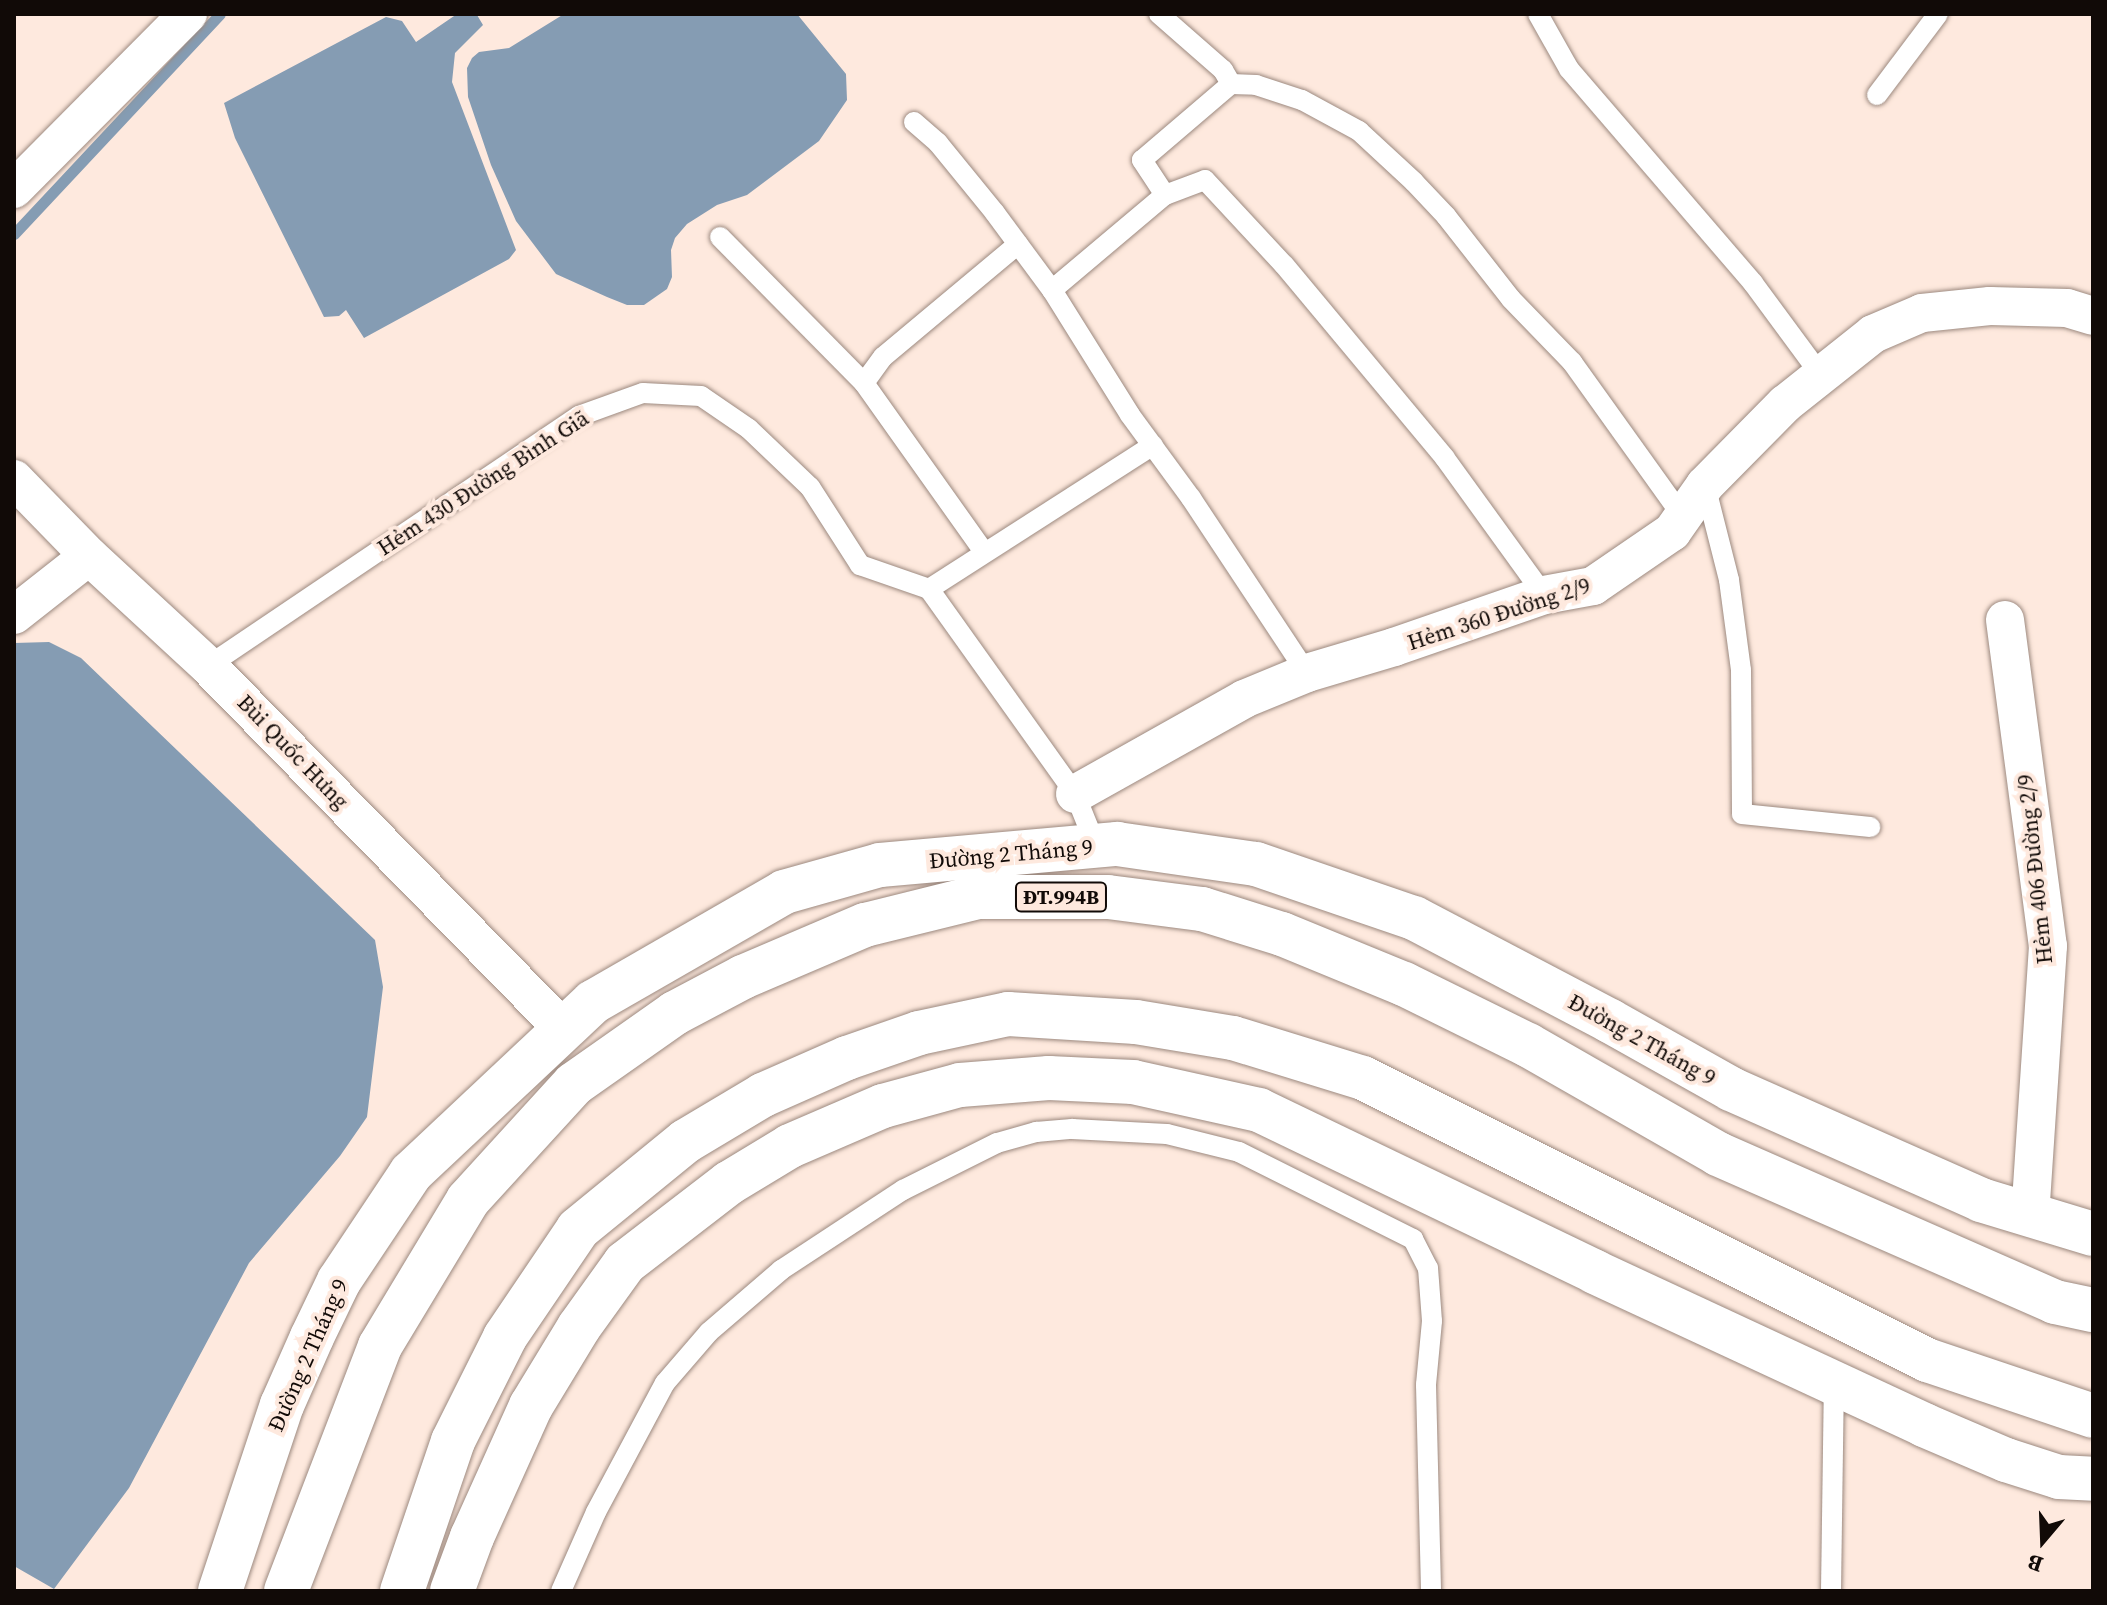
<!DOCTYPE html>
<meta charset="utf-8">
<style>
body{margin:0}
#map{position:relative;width:2107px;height:1605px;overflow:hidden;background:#fee9de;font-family:"Source Serif 4",serif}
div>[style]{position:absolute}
.water>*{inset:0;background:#859cb3}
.stream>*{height:11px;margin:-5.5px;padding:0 5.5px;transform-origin:5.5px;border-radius:5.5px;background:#859cb3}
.roads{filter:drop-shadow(0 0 2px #9c897f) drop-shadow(0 0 2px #9c897f)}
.lane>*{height:20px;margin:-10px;padding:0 10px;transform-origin:10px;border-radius:10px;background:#fff}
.street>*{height:38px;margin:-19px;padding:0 19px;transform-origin:19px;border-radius:19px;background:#fff}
.secondary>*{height:44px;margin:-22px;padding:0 22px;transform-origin:22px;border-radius:22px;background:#fff}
.primary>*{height:44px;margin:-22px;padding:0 22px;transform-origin:22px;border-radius:22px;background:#fff}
span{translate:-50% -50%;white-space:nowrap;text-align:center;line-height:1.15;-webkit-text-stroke:8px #fee9de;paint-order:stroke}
.shield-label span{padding:2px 6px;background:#fee9de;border:2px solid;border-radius:6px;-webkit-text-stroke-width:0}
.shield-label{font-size:20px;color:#110a07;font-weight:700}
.street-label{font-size:22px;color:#110a07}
.frame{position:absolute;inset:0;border:16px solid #110a07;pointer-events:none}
.north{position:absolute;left:2003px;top:1501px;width:80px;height:80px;-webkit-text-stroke:6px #fee9de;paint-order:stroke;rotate:199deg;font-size:22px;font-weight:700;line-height:32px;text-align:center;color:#110a07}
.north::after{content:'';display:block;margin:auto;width:28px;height:36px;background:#110a07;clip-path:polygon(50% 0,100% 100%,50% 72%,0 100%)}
</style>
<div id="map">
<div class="water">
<div style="clip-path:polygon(457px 14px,477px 15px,483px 25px,455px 53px,452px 82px,516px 250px,509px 259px,364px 338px,346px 310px,339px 316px,324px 317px,235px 138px,224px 103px,386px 17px,402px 21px,416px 42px)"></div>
<div style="clip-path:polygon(564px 14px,797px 14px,846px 74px,847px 100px,819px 141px,747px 195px,717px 205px,687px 224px,675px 238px,671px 250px,672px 277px,667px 289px,644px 305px,627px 305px,607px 297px,556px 274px,516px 221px,491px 165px,468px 97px,467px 68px,472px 58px,479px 52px,509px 48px)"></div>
<div style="clip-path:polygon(49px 642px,81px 658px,375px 940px,383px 987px,367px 1117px,340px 1156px,249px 1263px,129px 1488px,54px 1589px,14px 1566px,14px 643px)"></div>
</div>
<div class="stream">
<div style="left:14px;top:234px;width:301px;rotate:-46.9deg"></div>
</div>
<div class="roads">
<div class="lane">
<div style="left:1159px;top:14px;width:85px;rotate:41.2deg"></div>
<div style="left:1223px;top:70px;width:16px;rotate:60deg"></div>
<div style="left:1538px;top:14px;width:63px;rotate:60.6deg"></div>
<div style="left:1569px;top:69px;width:282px;rotate:49.3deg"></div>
<div style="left:1753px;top:283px;width:113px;rotate:53.6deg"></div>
<div style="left:1877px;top:95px;width:101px;rotate:-53deg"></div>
<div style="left:914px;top:122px;width:32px;rotate:41deg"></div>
<div style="left:938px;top:143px;width:90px;rotate:50.8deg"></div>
<div style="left:995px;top:213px;width:96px;rotate:53.5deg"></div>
<div style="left:1052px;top:290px;width:147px;rotate:58deg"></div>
<div style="left:1130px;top:415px;width:103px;rotate:53.7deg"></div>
<div style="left:1191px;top:498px;width:210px;rotate:56.5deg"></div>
<div style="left:720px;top:237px;width:205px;rotate:45.4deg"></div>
<div style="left:864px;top:383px;width:207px;rotate:54.6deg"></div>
<div style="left:1052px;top:290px;width:148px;rotate:-40.1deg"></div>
<div style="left:864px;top:383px;width:32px;rotate:-54deg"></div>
<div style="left:883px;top:357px;width:176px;rotate:-39.9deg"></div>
<div style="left:1705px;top:485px;width:98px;rotate:75.8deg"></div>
<div style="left:1729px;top:580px;width:91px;rotate:82.4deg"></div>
<div style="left:1741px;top:670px;width:144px;rotate:89.6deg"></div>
<div style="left:1742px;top:814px;width:129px;rotate:5.8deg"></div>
<div style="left:929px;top:589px;width:266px;rotate:-32.7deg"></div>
<div style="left:1544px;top:595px;width:169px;rotate:-125.9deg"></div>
<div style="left:1445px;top:458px;width:251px;rotate:-129.8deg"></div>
<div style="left:1284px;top:265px;width:116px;rotate:-132.9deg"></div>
<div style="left:1205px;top:180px;width:43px;rotate:159.4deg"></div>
<div style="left:1165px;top:195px;width:42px;rotate:-123.3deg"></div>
<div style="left:1142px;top:160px;width:117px;rotate:-40.5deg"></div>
<div style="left:1231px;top:84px;width:25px;rotate:2deg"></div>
<div style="left:1256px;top:85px;width:48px;rotate:18.1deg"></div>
<div style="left:1302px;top:100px;width:65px;rotate:28.5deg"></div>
<div style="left:1359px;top:131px;width:75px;rotate:42.8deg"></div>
<div style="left:1414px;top:182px;width:47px;rotate:46.7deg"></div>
<div style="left:1446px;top:216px;width:105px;rotate:51.9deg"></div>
<div style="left:1511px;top:299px;width:88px;rotate:45.9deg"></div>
<div style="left:1572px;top:362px;width:191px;rotate:54.4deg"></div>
<div style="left:208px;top:666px;width:447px;rotate:-34deg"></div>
<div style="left:579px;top:416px;width:68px;rotate:-19.8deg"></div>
<div style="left:643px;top:393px;width:58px;rotate:3deg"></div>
<div style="left:701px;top:396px;width:58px;rotate:34.5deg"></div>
<div style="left:749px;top:429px;width:84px;rotate:43.6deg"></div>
<div style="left:810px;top:487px;width:93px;rotate:57.3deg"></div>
<div style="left:860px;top:565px;width:73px;rotate:19.2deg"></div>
<div style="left:929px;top:589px;width:252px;rotate:54.5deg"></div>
<div style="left:1075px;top:794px;width:56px;rotate:68deg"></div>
<div style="left:561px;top:1591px;width:86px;rotate:-66.1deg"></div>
<div style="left:596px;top:1512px;width:146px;rotate:-61.9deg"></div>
<div style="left:665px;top:1383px;width:67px;rotate:-49.2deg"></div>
<div style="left:709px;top:1332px;width:95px;rotate:-40.7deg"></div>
<div style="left:781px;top:1270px;width:146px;rotate:-33.3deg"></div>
<div style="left:903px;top:1190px;width:105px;rotate:-26.6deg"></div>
<div style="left:997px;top:1143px;width:41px;rotate:-15.8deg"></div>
<div style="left:1036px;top:1132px;width:36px;rotate:-5deg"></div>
<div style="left:1072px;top:1129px;width:95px;rotate:3deg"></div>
<div style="left:1167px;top:1134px;width:74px;rotate:14deg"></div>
<div style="left:1239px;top:1152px;width:195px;rotate:26.6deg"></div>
<div style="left:1413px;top:1239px;width:33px;rotate:63deg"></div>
<div style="left:1428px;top:1268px;width:53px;rotate:85.7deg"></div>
<div style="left:1432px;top:1321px;width:64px;rotate:95.4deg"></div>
<div style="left:1426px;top:1385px;width:206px;rotate:88.6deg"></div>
<div style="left:1831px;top:1591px;width:207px;rotate:-89.2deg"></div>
</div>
<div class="street">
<div style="left:14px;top:189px;width:247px;rotate:-45.2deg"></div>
<div style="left:14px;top:479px;width:107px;rotate:45.8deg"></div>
<div style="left:89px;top:556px;width:162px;rotate:42.7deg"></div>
<div style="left:208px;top:666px;width:511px;rotate:45.63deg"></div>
<div style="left:14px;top:615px;width:95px;rotate:-38.2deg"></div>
<div style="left:2005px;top:620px;width:329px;rotate:82.5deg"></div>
<div style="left:2048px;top:946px;width:270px;rotate:93.8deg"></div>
<div style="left:1075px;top:794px;width:194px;rotate:-29.3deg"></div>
<div style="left:1244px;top:699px;width:68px;rotate:-22.4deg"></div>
<div style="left:1307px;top:673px;width:91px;rotate:-16.6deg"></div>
<div style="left:1394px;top:647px;width:159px;rotate:-19.1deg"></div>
<div style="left:1544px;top:595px;width:50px;rotate:-10.4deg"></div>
<div style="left:1593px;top:586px;width:96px;rotate:-34.4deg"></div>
<div style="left:1672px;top:532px;width:57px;rotate:-54.9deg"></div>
<div style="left:1705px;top:485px;width:114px;rotate:-45.4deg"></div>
<div style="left:1785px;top:404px;width:112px;rotate:-38.5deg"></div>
<div style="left:1873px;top:334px;width:53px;rotate:-23.2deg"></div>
<div style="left:1922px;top:313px;width:68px;rotate:-5.9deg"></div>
<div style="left:1990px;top:306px;width:77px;rotate:1.5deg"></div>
<div style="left:2067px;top:308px;width:27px;rotate:17deg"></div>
</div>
<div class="secondary">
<div style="left:220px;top:1591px;width:196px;rotate:-71.6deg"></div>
<div style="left:282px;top:1405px;width:74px;rotate:-66.2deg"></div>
<div style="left:312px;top:1337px;width:62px;rotate:-64.3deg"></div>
<div style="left:339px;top:1281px;width:130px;rotate:-56.3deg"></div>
<div style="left:411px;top:1173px;width:250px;rotate:-43.2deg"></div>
<div style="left:593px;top:1002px;width:220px;rotate:-29.9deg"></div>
<div style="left:784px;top:892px;width:100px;rotate:-15.7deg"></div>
<div style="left:880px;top:865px;width:238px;rotate:-5.1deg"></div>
<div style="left:1117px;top:844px;width:140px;rotate:8.2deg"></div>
<div style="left:1256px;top:864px;width:167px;rotate:18.9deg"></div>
<div style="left:1414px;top:918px;width:221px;rotate:27.7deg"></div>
<div style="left:1610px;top:1021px;width:139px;rotate:29.3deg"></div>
<div style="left:1731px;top:1089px;width:274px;rotate:23.9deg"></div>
<div style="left:1981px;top:1200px;width:117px;rotate:16.9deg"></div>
<div style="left:452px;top:1591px;width:58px;rotate:-69.7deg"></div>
<div style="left:472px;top:1537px;width:144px;rotate:-65.8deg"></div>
<div style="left:531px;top:1406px;width:92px;rotate:-58.7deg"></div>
<div style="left:579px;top:1327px;width:79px;rotate:-54.3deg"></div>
<div style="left:625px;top:1263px;width:131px;rotate:-37.6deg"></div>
<div style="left:729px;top:1183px;width:71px;rotate:-31.2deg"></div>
<div style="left:790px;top:1146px;width:101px;rotate:-23.3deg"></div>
<div style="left:883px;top:1106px;width:80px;rotate:-15.3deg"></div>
<div style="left:960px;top:1085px;width:89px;rotate:-4.5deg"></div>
<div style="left:1049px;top:1078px;width:84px;rotate:2.7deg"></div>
<div style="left:1133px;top:1082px;width:129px;rotate:12.5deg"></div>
<div style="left:1259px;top:1110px;width:373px;rotate:25.7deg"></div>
<div style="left:1595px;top:1272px;width:363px;rotate:24.9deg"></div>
<div style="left:1924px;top:1425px;width:89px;rotate:23.1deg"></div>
<div style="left:2006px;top:1460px;width:56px;rotate:17.8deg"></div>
<div style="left:2059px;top:1477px;width:34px;rotate:3deg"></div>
</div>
<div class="primary">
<div style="left:286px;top:1591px;width:262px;rotate:-69deg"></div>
<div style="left:380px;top:1346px;width:170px;rotate:-58.9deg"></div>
<div style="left:468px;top:1200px;width:157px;rotate:-47.6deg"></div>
<div style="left:574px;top:1084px;width:123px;rotate:-35.1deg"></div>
<div style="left:675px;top:1013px;width:77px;rotate:-27.9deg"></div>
<div style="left:743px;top:977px;width:133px;rotate:-23.1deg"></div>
<div style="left:865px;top:925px;width:116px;rotate:-13.9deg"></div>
<div style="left:978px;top:897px;width:130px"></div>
<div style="left:1108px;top:897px;width:95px;rotate:7.3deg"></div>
<div style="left:1202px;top:909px;width:84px;rotate:17.4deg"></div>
<div style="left:1282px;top:934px;width:132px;rotate:22.3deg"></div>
<div style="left:1404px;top:984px;width:138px;rotate:26.2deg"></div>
<div style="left:1528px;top:1045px;width:219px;rotate:29.8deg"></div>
<div style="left:1718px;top:1154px;width:368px;rotate:23.7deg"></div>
<div style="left:2055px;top:1302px;width:39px;rotate:12deg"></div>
<div style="left:402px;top:1591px;width:158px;rotate:-71.2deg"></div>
<div style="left:453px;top:1441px;width:116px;rotate:-63.4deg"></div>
<div style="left:505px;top:1337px;width:130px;rotate:-55.9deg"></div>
<div style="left:578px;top:1229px;width:139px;rotate:-39.2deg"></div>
<div style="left:686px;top:1141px;width:90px;rotate:-30.9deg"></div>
<div style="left:763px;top:1095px;width:92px;rotate:-23.8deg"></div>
<div style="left:847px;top:1058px;width:76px;rotate:-19.1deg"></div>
<div style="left:919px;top:1033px;width:91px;rotate:-12.1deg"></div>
<div style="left:1008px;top:1014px;width:128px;rotate:3.6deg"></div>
<div style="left:1136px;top:1022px;width:98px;rotate:9.4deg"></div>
<div style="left:1233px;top:1038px;width:136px;rotate:17.1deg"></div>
<div style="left:1363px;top:1078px;width:631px;rotate:26.57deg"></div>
<div style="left:1927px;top:1360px;width:175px;rotate:18.6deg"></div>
</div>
</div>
<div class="shield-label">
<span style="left:1061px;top:897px">ĐT.994B</span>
</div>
<div class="street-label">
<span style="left:483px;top:483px;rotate:-33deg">Hẻm 430 Đường Bình Giã</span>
<span style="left:1499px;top:614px;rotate:-18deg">Hẻm 360 Đường 2/9</span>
<span style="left:293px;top:752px;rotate:46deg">Bùi Quốc Hưng</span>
<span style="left:1011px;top:854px;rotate:-5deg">Đường 2 Tháng 9</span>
<span style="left:2035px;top:869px;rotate:-96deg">Hẻm 406 Đường 2/9</span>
<span style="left:1642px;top:1040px;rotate:29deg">Đường 2 Tháng 9</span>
<span style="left:308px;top:1355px;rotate:-66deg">Đường 2 Tháng 9</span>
</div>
<div class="frame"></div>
<div class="north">B</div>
</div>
